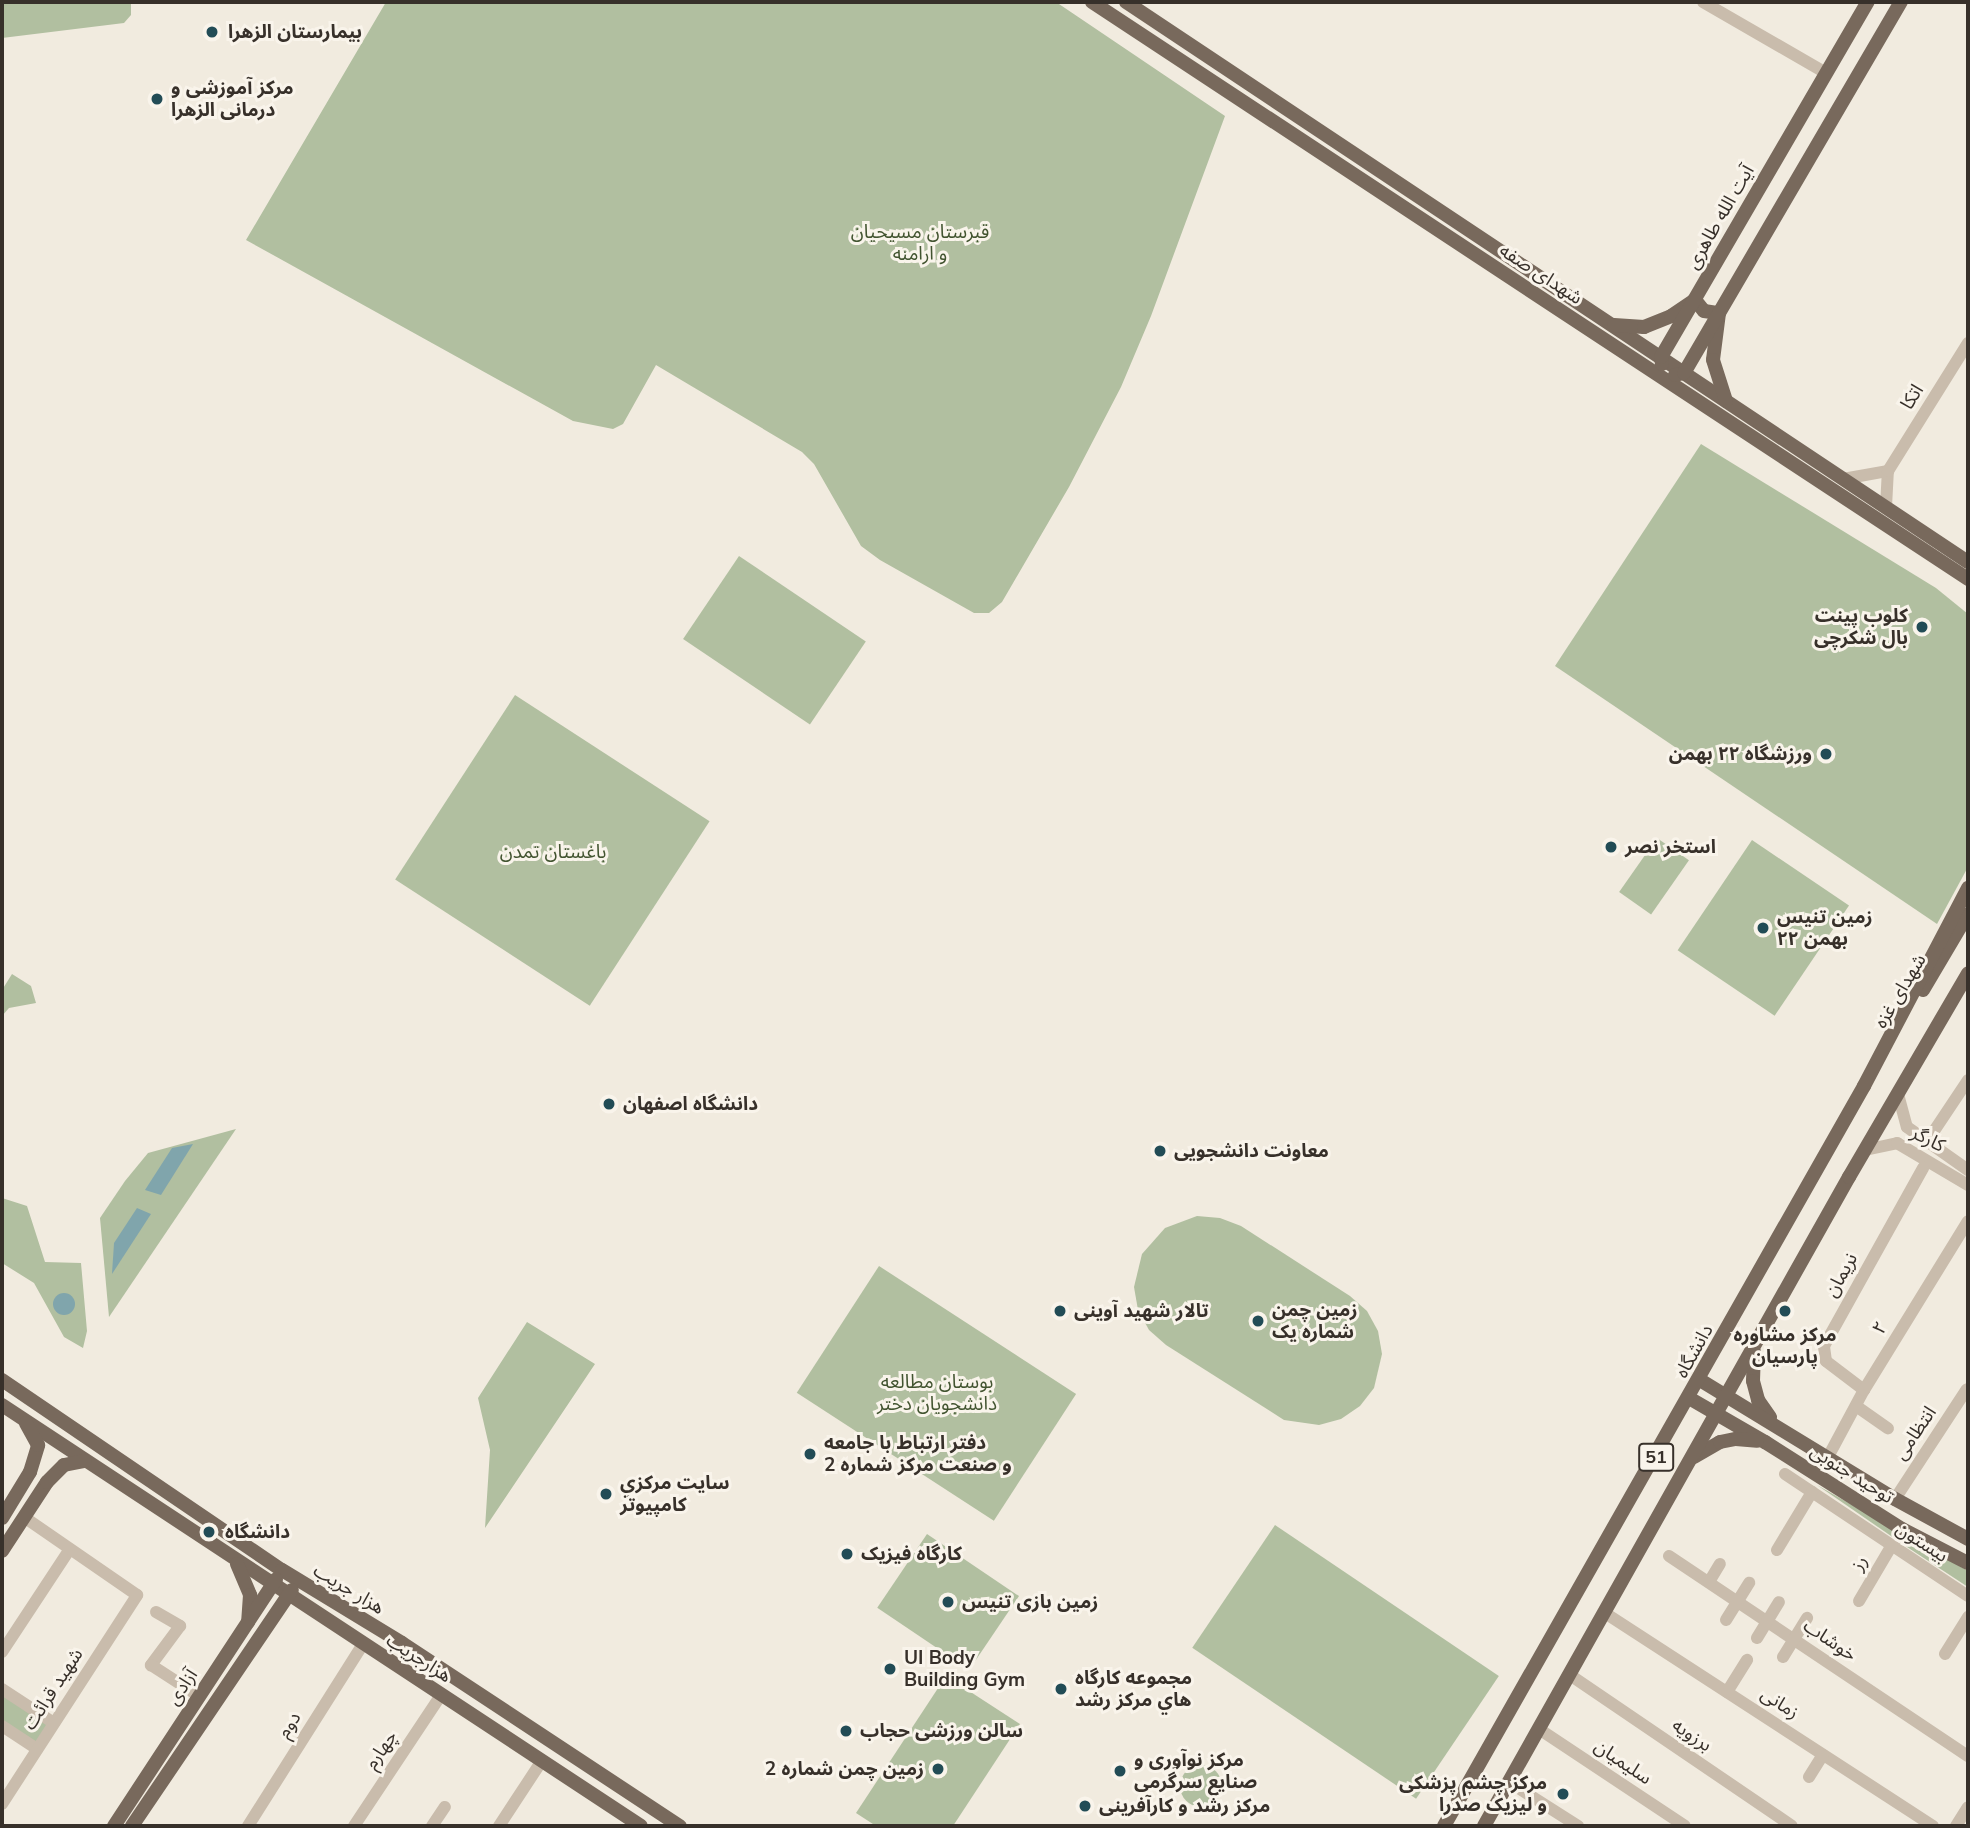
<!DOCTYPE html>
<meta charset="utf-8">
<style>
body{margin:0}
#map{position:relative;width:1970px;height:1828px;overflow:hidden;background:#f1ebdf;font-family:Mulish,"Noto Sans Arabic",sans-serif}
div>[style]{position:absolute}
.green>*{inset:0;background:#b1bfa0;transform-origin:0 0}
.round{border-radius:50%}
.water>*{inset:0;background:#80a5ac}
.minor>*{height:12px;margin:-6px;padding:0 6px;transform-origin:6px;border-radius:6px;background:#c9bcac}
.major>*{height:14px;margin:-7px;padding:0 7px;transform-origin:7px;border-radius:7px;background:#78695c}
.dots>*{width:19px;height:19px;translate:-50% -50%;box-sizing:border-box;border:4px solid #f9f4eb;border-radius:50%}
span{translate:-50% -50%;white-space:nowrap;text-align:center;line-height:1.15;-webkit-text-stroke:6px #f9f4eb;paint-order:stroke}
.shield-label span{padding:2px 5px;background:#f9f4eb;border:2px solid;border-radius:5px;-webkit-text-stroke-width:0}
.shield-label{font-size:18px;color:#37302a;font-weight:700}
.poi-label{font-size:19px;color:#37302a;font-weight:700}
.left{translate:0 -50%;text-align:left}
.right{translate:-100% -50%;text-align:right}
.street-label{font-size:19px;color:#37302a}
.park-label{font-size:19px;color:#425430}
.frame{position:absolute;inset:0;border:4px solid #37302a;pointer-events:none}
</style>
<div id="map">
<div class="green">
<div style="clip-path:polygon(2px 2px,131px 2px,131px 15px,124px 23px,2px 38px)"></div>
<div style="clip-path:polygon(386px 2px,1056px 2px,1225px 116px,1151px 316px,1121px 387px,1069px 487px,1002px 602px,989px 613px,974px 613px,880px 560px,861px 546px,814px 464px,802px 452px,656px 365px,623px 424px,613px 429px,573px 421px,246px 240px)"></div>
<div style="clip-path:polygon(1701px 444px,1936px 588px,1968px 614px,1968px 867px,1937px 924px,1555px 666px)"></div>
<div style="left:739px;top:556px;width:153px;height:100px;rotate:34deg"></div>
<div style="left:515px;top:695px;width:232px;height:220px;rotate:33deg"></div>
<div style="left:1657px;top:838px;width:39px;height:66px;rotate:35deg"></div>
<div style="left:1752px;top:840px;width:117px;height:133px;rotate:34deg"></div>
<div style="clip-path:polygon(12px 974px,31px 986px,36px 1003px,9px 1008px,2px 1016px,2px 990px)"></div>
<div style="clip-path:polygon(236px 1129px,109px 1317px,100px 1218px,125px 1181px,148px 1153px)"></div>
<div style="clip-path:polygon(2px 1198px,27px 1206px,45px 1262px,81px 1263px,87px 1331px,83px 1348px,64px 1337px,34px 1283px,2px 1263px)"></div>
<div style="clip-path:polygon(1197px 1216px,1220px 1218px,1241px 1226px,1350px 1296px,1367px 1311px,1378px 1331px,1382px 1354px,1374px 1388px,1360px 1406px,1341px 1419px,1319px 1425px,1284px 1420px,1166px 1345px,1149px 1330px,1138px 1310px,1134px 1287px,1142px 1254px,1165px 1228px)"></div>
<div style="left:879px;top:1266px;width:235px;height:151px;rotate:33deg"></div>
<div style="clip-path:polygon(527px 1322px,595px 1364px,485px 1528px,490px 1450px,478px 1398px)"></div>
<div style="clip-path:polygon(1817px 1485px,1968px 1571px,1968px 1587px,1907px 1547px)"></div>
<div style="left:1275px;top:1525px;width:270px;height:148px;rotate:34deg"></div>
<div style="left:927px;top:1534px;width:111px;height:89px;rotate:34deg"></div>
<div style="clip-path:polygon(946px 1676px,1020px 1724px,953px 1826px,876px 1826px,856px 1813px)"></div>
<div style="clip-path:polygon(2px 1689px,54px 1723px,37px 1749px,2px 1726px)"></div>
<div class="round" style="left:1180px;top:1765px;width:42px;height:42px"></div>
</div>
<div class="water">
<div style="clip-path:polygon(193px 1144px,161px 1195px,145px 1190px,172px 1148px)"></div>
<div style="clip-path:polygon(137px 1208px,151px 1214px,112px 1274px,114px 1243px)"></div>
<div class="round" style="left:53px;top:1293px;width:22px;height:22px"></div>
</div>
<div class="minor">
<div style="left:1703px;top:2px;width:142px;rotate:30deg"></div>
<div style="left:1843px;top:479px;width:46px;rotate:-10.1deg"></div>
<div style="left:1886px;top:507px;width:36px;rotate:-87deg"></div>
<div style="left:1888px;top:471px;width:151px;rotate:-58deg"></div>
<div style="left:1898px;top:1094px;width:34px;rotate:75deg"></div>
<div style="left:1907px;top:1127px;width:75px;rotate:35.2deg"></div>
<div style="left:1926px;top:1143px;width:76px;rotate:-56.3deg"></div>
<div style="left:1865px;top:1150px;width:33px;rotate:-12deg"></div>
<div style="left:1897px;top:1143px;width:82px;rotate:30.6deg"></div>
<div style="left:1864px;top:1390px;width:48px;rotate:-142.7deg"></div>
<div style="left:1826px;top:1361px;width:15px;rotate:-98deg"></div>
<div style="left:1824px;top:1346px;width:204px;rotate:-60.9deg"></div>
<div style="left:1856px;top:1406px;width:39px;rotate:35deg"></div>
<div style="left:1828px;top:1457px;width:76px;rotate:-61.8deg"></div>
<div style="left:1864px;top:1390px;width:198px;rotate:-58.4deg"></div>
<div style="left:1785px;top:1474px;width:220px;rotate:33.7deg"></div>
<div style="left:1895px;top:1499px;width:131px;rotate:-56.8deg"></div>
<div style="left:1777px;top:1550px;width:68px;rotate:-58.9deg"></div>
<div style="left:1669px;top:1556px;width:360px;rotate:33.8deg"></div>
<div style="left:1709px;top:1582px;width:21px;rotate:-59deg"></div>
<div style="left:1859px;top:1601px;width:65px;rotate:-59.5deg"></div>
<div style="left:156px;top:1612px;width:28px;rotate:30deg"></div>
<div style="left:180px;top:1626px;width:49px;rotate:126.6deg"></div>
<div style="left:151px;top:1665px;width:57px;rotate:32.9deg"></div>
<div style="left:1605px;top:1613px;width:391px;rotate:33deg"></div>
<div style="left:1726px;top:1620px;width:44px;rotate:-58.1deg"></div>
<div style="left:1757px;top:1638px;width:42px;rotate:-58.6deg"></div>
<div style="left:2px;top:1652px;width:123px;rotate:-56.6deg"></div>
<div style="left:1945px;top:1654px;width:44px;rotate:-58.1deg"></div>
<div style="left:1783px;top:1657px;width:46px;rotate:-58.4deg"></div>
<div style="left:1570px;top:1675px;width:268px;rotate:34.2deg"></div>
<div style="left:2px;top:1689px;width:62px;rotate:33.2deg"></div>
<div style="left:1727px;top:1692px;width:38px;rotate:-58deg"></div>
<div style="left:2px;top:1726px;width:42px;rotate:33.3deg"></div>
<div style="left:1539px;top:1729px;width:175px;rotate:33.6deg"></div>
<div style="left:1809px;top:1777px;width:26px;rotate:-58deg"></div>
<div style="left:1509px;top:1782px;width:82px;rotate:32.5deg"></div>
<div style="left:2px;top:1804px;width:249px;rotate:-57.1deg"></div>
<div style="left:137px;top:1595px;width:137px;rotate:-145.4deg"></div>
<div style="left:248px;top:1826px;width:215px;rotate:-57.7deg"></div>
<div style="left:354px;top:1826px;width:157px;rotate:-56.4deg"></div>
<div style="left:432px;top:1826px;width:23px;rotate:-56deg"></div>
<div style="left:499px;top:1826px;width:77px;rotate:-56.7deg"></div>
<div style="left:1956px;top:1826px;width:22px;rotate:-58deg"></div>
</div>
<div class="major">
<div style="left:1092px;top:2px;width:1049px;rotate:33.37deg"></div>
<div style="left:1126px;top:2px;width:1011px;rotate:33.63deg"></div>
<div style="left:1614px;top:325px;width:30px;rotate:4deg"></div>
<div style="left:1644px;top:327px;width:29px;rotate:-22deg"></div>
<div style="left:1671px;top:316px;width:29px;rotate:-34deg"></div>
<div style="left:1695px;top:300px;width:14px;rotate:51deg"></div>
<div style="left:1704px;top:311px;width:15px;rotate:8deg"></div>
<div style="left:1719px;top:313px;width:47px;rotate:97.3deg"></div>
<div style="left:1713px;top:360px;width:43px;rotate:72.4deg"></div>
<div style="left:1662px;top:364px;width:7px;rotate:-98deg"></div>
<div style="left:1661px;top:357px;width:411px;rotate:-59.8deg"></div>
<div style="left:1675px;top:375px;width:9px;rotate:-13deg"></div>
<div style="left:1684px;top:373px;width:430px;rotate:-59.7deg"></div>
<div style="left:1923px;top:990px;width:88px;rotate:-59.4deg"></div>
<div style="left:1754px;top:1352px;width:29px;rotate:92deg"></div>
<div style="left:1753px;top:1381px;width:20px;rotate:75deg"></div>
<div style="left:1758px;top:1400px;width:21px;rotate:55deg"></div>
<div style="left:2px;top:1380px;width:338px;rotate:34.2deg"></div>
<div style="left:282px;top:1570px;width:140px;rotate:31.3deg"></div>
<div style="left:402px;top:1643px;width:333px;rotate:33.4deg"></div>
<div style="left:1700px;top:1380px;width:228px;rotate:31.4deg"></div>
<div style="left:1895px;top:1499px;width:83px;rotate:28.7deg"></div>
<div style="left:1689px;top:1398px;width:88px;rotate:30.1deg"></div>
<div style="left:1765px;top:1442px;width:162px;rotate:32.4deg"></div>
<div style="left:1902px;top:1529px;width:74px;rotate:27.3deg"></div>
<div style="left:2px;top:1405px;width:765px;rotate:33.38deg"></div>
<div style="left:1694px;top:1457px;width:30px;rotate:-30deg"></div>
<div style="left:1720px;top:1442px;width:16px;rotate:-11deg"></div>
<div style="left:1736px;top:1439px;width:21px;rotate:5deg"></div>
<div style="left:2px;top:1518px;width:54px;rotate:-58.7deg"></div>
<div style="left:30px;top:1472px;width:28px;rotate:-73deg"></div>
<div style="left:38px;top:1445px;width:25px;rotate:-119deg"></div>
<div style="left:2px;top:1551px;width:82px;rotate:-56.9deg"></div>
<div style="left:47px;top:1482px;width:24px;rotate:-45deg"></div>
<div style="left:64px;top:1465px;width:21px;rotate:-11deg"></div>
<div style="left:237px;top:1564px;width:34px;rotate:67deg"></div>
<div style="left:250px;top:1595px;width:27px;rotate:94deg"></div>
<div style="left:114px;top:1826px;width:295px;rotate:-56.7deg"></div>
<div style="left:132px;top:1826px;width:285px;rotate:-55.9deg"></div>
<div style="left:1444px;top:1826px;width:851px;rotate:-60.42deg"></div>
<div style="left:1864px;top:1086px;width:224px;rotate:-62.3deg"></div>
<div style="left:1484px;top:1826px;width:745px;rotate:-60.65deg"></div>
<div style="left:1849px;top:1177px;width:236px;rotate:-59.7deg"></div>
</div>
<div class="dots">
<div style="left:212px;top:32px;background:#224c56"></div>
<div style="left:157px;top:99px;background:#224c56"></div>
<div style="left:1922px;top:627px;background:#224c56"></div>
<div style="left:1826px;top:754px;background:#224c56"></div>
<div style="left:1611px;top:847px;background:#224c56"></div>
<div style="left:1763px;top:928px;background:#224c56"></div>
<div style="left:609px;top:1104px;background:#224c56"></div>
<div style="left:1160px;top:1151px;background:#224c56"></div>
<div style="left:1060px;top:1311px;background:#224c56"></div>
<div style="left:1785px;top:1311px;background:#224c56"></div>
<div style="left:1258px;top:1321px;background:#224c56"></div>
<div style="left:810px;top:1454px;background:#224c56"></div>
<div style="left:606px;top:1494px;background:#224c56"></div>
<div style="left:209px;top:1532px;background:#224c56"></div>
<div style="left:847px;top:1554px;background:#224c56"></div>
<div style="left:948px;top:1602px;background:#224c56"></div>
<div style="left:890px;top:1669px;background:#224c56"></div>
<div style="left:1061px;top:1689px;background:#224c56"></div>
<div style="left:846px;top:1731px;background:#224c56"></div>
<div style="left:938px;top:1769px;background:#224c56"></div>
<div style="left:1120px;top:1771px;background:#224c56"></div>
<div style="left:1563px;top:1794px;background:#224c56"></div>
<div style="left:1085px;top:1806px;background:#224c56"></div>
</div>
<div class="shield-label">
<span style="left:1656px;top:1457px">51</span>
</div>
<div class="poi-label">
<span class="left" style="left:228px;top:32px">بیمارستان الزهرا</span>
<span class="left" style="left:171px;top:99px">مرکز آموزشی و<br>درمانی الزهرا</span>
<span class="right" style="left:1908px;top:627px">کلوب پینت<br>بال شکرچی</span>
<span class="right" style="left:1812px;top:754px">ورزشگاه ۲۲ بهمن</span>
<span class="left" style="left:1625px;top:847px">استخر نصر</span>
<span class="left" style="left:1777px;top:928px">زمین تنیس<br>۲۲ بهمن</span>
<span class="left" style="left:623px;top:1104px">دانشگاه اصفهان</span>
<span class="left" style="left:1174px;top:1151px">معاونت دانشجویی</span>
<span class="left" style="left:1272px;top:1321px">زمین چمن<br>شماره یک</span>
<span class="left" style="left:1074px;top:1311px">تالار شهید آوینی</span>
<span style="left:1785px;top:1346px">مرکز مشاوره<br>پارسیان</span>
<span class="left" style="left:824px;top:1454px">دفتر ارتباط با جامعه<br>و صنعت مرکز شماره 2</span>
<span class="left" style="left:620px;top:1494px">سايت مرکزي<br>کامپيوتر</span>
<span class="left" style="left:225px;top:1532px">دانشگاه</span>
<span class="left" style="left:861px;top:1554px">کارگاه فیزیک</span>
<span class="left" style="left:962px;top:1602px">زمین بازی تنیس</span>
<span class="left" style="left:904px;top:1669px">UI Body<br>Building Gym</span>
<span class="left" style="left:1075px;top:1689px">مجموعه کارگاه<br>هاي مرکز رشد</span>
<span class="left" style="left:860px;top:1731px">سالن ورزشی حجاب</span>
<span class="left" style="left:1134px;top:1771px">مرکز نوآوری و<br>صنایع سرگرمی</span>
<span class="right" style="left:924px;top:1769px">زمین چمن شماره 2</span>
<span class="right" style="left:1547px;top:1794px">مرکز چشم پزشکی<br>و لیزیک صدرا</span>
<span class="left" style="left:1099px;top:1806px">مرکز رشد و کارآفرینی</span>
</div>
<div class="street-label">
<span style="left:1720px;top:217px;rotate:-60deg">آیت الله طاهری</span>
<span style="left:1541px;top:274px;rotate:33deg">شهدای صفه</span>
<span style="left:1912px;top:397px;rotate:-58deg">اتکا</span>
<span style="left:1900px;top:991px;rotate:-59deg">شهدای غزه</span>
<span style="left:1928px;top:1139px;rotate:27deg">کارگر</span>
<span style="left:1841px;top:1275px;rotate:-61deg">نریمان</span>
<span style="left:1880px;top:1328px;rotate:-58deg">۲</span>
<span style="left:1694px;top:1351px;rotate:-61deg">دانشگاه</span>
<span style="left:1915px;top:1433px;rotate:-56deg">انتظامی</span>
<span style="left:1852px;top:1474px;rotate:32deg">توحید جنوبی</span>
<span style="left:1922px;top:1542px;rotate:33deg">بیستون</span>
<span style="left:1859px;top:1563px;rotate:-60deg">رز</span>
<span style="left:349px;top:1589px;rotate:31deg">هزار جریب</span>
<span style="left:1830px;top:1640px;rotate:34deg">خوشاب</span>
<span style="left:419px;top:1658px;rotate:33deg">هزارجریب</span>
<span style="left:182px;top:1687px;rotate:-56deg">آزادی</span>
<span style="left:53px;top:1689px;rotate:-57deg">شهید قرائت</span>
<span style="left:1780px;top:1703px;rotate:33deg">زمانی</span>
<span style="left:289px;top:1725px;rotate:-58deg">دوم</span>
<span style="left:1692px;top:1735px;rotate:34deg">برزویه</span>
<span style="left:381px;top:1750px;rotate:-56deg">چهارم</span>
<span style="left:1623px;top:1762px;rotate:34deg">سلیمیان</span>
</div>
<div class="park-label">
<span style="left:920px;top:243px">قبرستان مسیحیان<br>و ارامنه</span>
<span style="left:553px;top:852px">باغستان تمدن</span>
<span style="left:937px;top:1393px">بوستان مطالعه<br>دانشجویان دختر</span>
</div>
<div class="frame"></div>
</div>
